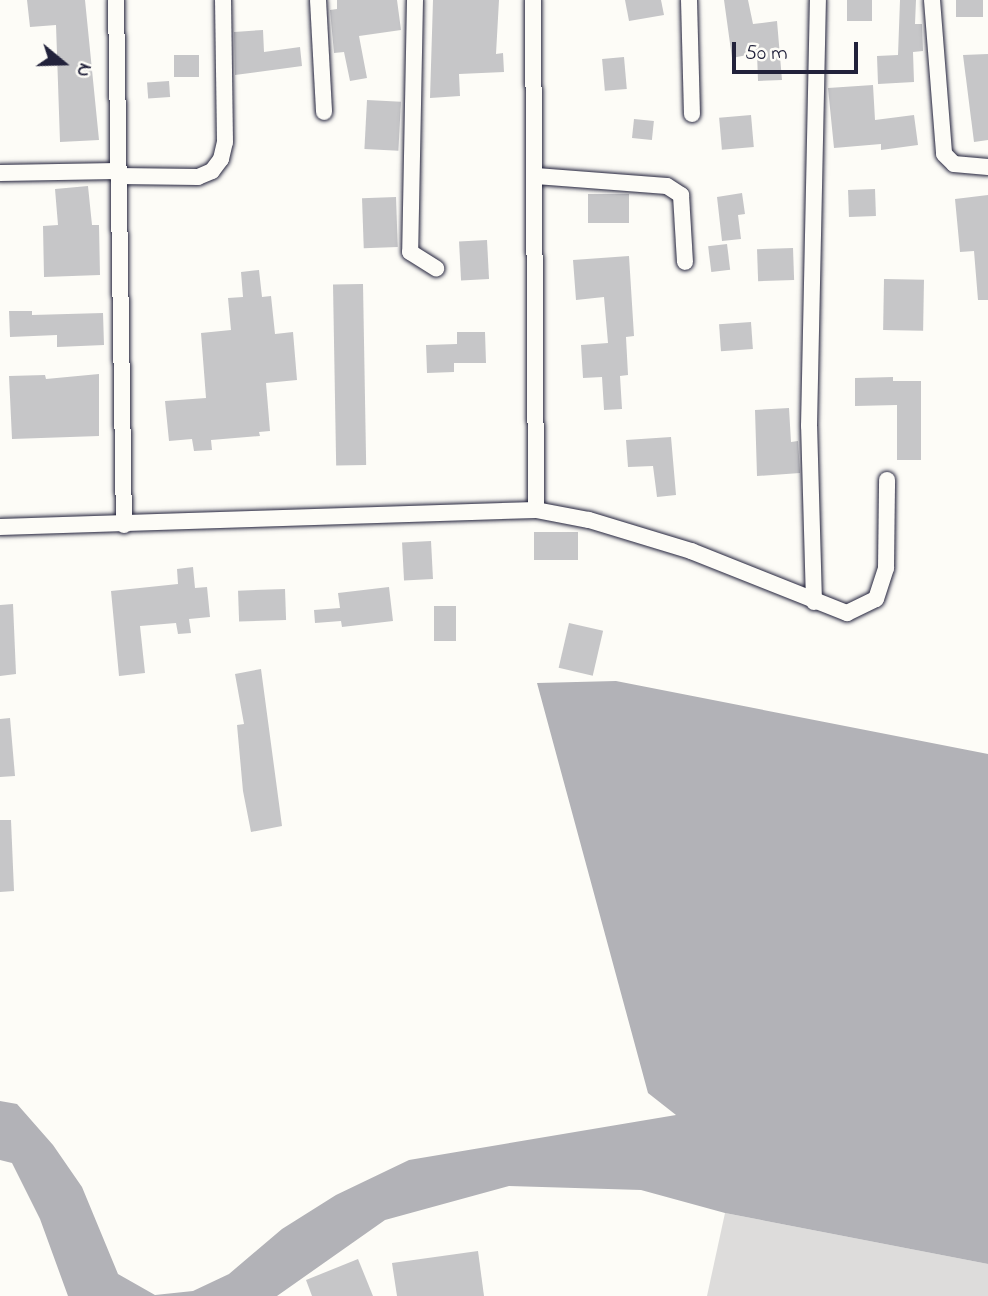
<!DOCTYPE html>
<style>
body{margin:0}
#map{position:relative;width:988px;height:1296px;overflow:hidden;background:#fdfcf7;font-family:"Indie Flower",sans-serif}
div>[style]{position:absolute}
.green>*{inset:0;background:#dddcdb}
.water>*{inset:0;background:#b2b2b7}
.building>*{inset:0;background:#c6c6c8;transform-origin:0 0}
.roads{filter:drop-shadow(0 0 2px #22223b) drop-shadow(0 0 2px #22223b)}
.minor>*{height:16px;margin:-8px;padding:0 8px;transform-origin:8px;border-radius:8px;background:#fdfcf7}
span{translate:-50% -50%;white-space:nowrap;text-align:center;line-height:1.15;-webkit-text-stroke:5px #fdfcf7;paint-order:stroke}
.north{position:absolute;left:28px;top:28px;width:70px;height:70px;-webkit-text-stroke:5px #fdfcf7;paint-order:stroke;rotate:109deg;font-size:19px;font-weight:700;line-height:28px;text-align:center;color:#22223b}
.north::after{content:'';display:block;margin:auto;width:24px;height:32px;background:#22223b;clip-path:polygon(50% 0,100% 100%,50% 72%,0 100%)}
.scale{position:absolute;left:732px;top:42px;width:126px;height:32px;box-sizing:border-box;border:4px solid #22223b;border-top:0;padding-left:9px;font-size:21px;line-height:24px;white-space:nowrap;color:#22223b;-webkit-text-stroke:5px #fdfcf7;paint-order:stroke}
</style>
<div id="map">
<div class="green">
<div style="clip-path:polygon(725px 1213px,988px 1264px,988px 1296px,707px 1296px)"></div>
</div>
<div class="water">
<div style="clip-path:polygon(616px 681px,988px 754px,988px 1264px,725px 1213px,641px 1190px,509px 1186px,385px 1220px,277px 1296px,68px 1296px,40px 1219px,12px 1163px,0 1160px,0 1101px,17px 1104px,53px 1145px,82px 1187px,118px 1274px,155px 1295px,193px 1291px,229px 1274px,282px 1229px,336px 1195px,409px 1160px,676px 1115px,648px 1093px,537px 683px)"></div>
</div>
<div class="building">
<div style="clip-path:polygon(27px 0,85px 0,99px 140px,60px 142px,56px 25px,30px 27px)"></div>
<div style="clip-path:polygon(337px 0,397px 0,401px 30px,359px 36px,367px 78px,350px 81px,344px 52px,334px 53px,330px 10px,337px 9px)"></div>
<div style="clip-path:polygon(433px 0,499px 0,496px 54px,503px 53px,504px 72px,459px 74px,460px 96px,430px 98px)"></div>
<div style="clip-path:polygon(625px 0,661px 0,664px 15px,629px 21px)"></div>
<div style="clip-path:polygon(724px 0,748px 0,753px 24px,777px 21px,782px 80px,758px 81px,757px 53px,732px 58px)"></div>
<div style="left:847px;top:0;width:25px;height:21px"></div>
<div style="clip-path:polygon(900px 0,916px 0,915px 24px,922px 24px,923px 51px,913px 52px,914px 82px,878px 84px,877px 56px,898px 55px)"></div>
<div style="left:956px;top:0;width:27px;height:17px"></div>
<div style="clip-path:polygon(263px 30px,264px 52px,300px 47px,302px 66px,235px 75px,234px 32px)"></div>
<div style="clip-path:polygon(988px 54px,988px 140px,974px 142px,963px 55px)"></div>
<div style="left:199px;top:55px;width:22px;height:25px;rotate:90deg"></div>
<div style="left:624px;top:57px;width:32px;height:22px;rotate:85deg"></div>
<div style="left:169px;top:81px;width:16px;height:22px;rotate:86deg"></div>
<div style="clip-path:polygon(873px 85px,875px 120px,914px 115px,918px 145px,881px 150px,881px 144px,834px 148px,828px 88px)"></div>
<div style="left:367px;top:100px;width:34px;height:49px;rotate:3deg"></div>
<div style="left:751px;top:115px;width:32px;height:32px;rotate:85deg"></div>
<div style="left:634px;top:119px;width:20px;height:19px;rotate:6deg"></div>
<div style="clip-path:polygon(88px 186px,92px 225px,99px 225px,100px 275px,44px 277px,43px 226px,58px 225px,55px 189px)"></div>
<div style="left:875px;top:189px;width:27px;height:27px;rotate:88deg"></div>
<div style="clip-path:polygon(742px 193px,745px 214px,738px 215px,741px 239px,722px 241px,717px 197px)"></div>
<div style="left:588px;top:194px;width:41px;height:29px"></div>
<div style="clip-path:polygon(988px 195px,988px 300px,978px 300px,974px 251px,960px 252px,955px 199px)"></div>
<div style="left:396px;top:197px;width:50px;height:34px;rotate:88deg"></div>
<div style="left:487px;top:240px;width:39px;height:28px;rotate:87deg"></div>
<div style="left:727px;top:244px;width:26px;height:19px;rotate:83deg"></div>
<div style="left:793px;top:248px;width:32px;height:36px;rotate:88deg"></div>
<div style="clip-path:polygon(629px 256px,634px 336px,626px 337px,628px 375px,620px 376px,622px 409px,604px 410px,602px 377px,583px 378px,581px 345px,608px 343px,604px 297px,576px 300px,573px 260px)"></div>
<div style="clip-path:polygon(259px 270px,262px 297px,271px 296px,275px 334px,293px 332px,297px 380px,266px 383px,270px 431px,259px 432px,260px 436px,211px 440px,212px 450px,194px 451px,192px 439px,169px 441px,165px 401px,206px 398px,201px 333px,231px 330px,228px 298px,243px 297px,241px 272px)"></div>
<div style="left:884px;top:279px;width:40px;height:51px;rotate:1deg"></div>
<div style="left:363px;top:284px;width:181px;height:30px;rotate:89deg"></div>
<div style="clip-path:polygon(9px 311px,32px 311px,32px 315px,103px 313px,104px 345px,57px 347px,57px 335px,10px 337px)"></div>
<div style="left:751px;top:322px;width:27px;height:32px;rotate:86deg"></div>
<div style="clip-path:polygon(457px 332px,485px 332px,486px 363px,454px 363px,454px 372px,427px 373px,426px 345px,457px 344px)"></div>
<div style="clip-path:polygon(99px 374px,99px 436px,12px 439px,9px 376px,45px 375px,46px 379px)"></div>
<div style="clip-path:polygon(893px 377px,893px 381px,921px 381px,921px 460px,897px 460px,897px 405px,855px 406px,855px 378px)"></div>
<div style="clip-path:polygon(789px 408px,791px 442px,798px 441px,800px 473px,757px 476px,755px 410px)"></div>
<div style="clip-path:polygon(671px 437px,676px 495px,657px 497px,653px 466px,628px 467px,626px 440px)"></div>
<div style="left:534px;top:532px;width:44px;height:28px"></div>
<div style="left:431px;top:541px;width:38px;height:29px;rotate:87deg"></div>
<div style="clip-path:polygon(193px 567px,195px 588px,207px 587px,210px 617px,189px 619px,191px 633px,178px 634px,176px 623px,140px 626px,145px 673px,119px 676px,111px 591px,178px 584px,177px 569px)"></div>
<div style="clip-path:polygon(389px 587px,393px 621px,342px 627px,341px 621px,315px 623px,314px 610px,340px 608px,338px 593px)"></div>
<div style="left:285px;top:589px;width:31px;height:47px;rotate:88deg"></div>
<div style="clip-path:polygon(13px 604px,16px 674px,0 676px,0 605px)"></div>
<div style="left:434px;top:606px;width:22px;height:35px"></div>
<div style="left:569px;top:623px;width:35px;height:46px;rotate:13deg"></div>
<div style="clip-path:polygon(261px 669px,282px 826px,251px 832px,243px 791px,237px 725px,244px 724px,235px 674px)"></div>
<div style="clip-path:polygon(10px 718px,15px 776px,0 777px,0 719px)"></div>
<div style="clip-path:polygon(0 820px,11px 820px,14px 891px,0 892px)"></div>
<div style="clip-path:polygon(478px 1251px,484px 1296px,397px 1296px,392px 1263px)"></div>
<div style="clip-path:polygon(358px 1259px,373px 1296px,312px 1296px,306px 1280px)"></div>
</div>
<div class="roads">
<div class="minor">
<div style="left:116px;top:0;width:525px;rotate:89.13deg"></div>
<div style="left:318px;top:0;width:112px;rotate:86.9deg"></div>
<div style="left:415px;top:0;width:252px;rotate:91.1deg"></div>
<div style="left:410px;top:252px;width:31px;rotate:32deg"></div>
<div style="left:533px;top:0;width:510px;rotate:89.66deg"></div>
<div style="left:689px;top:0;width:114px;rotate:88.5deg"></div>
<div style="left:932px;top:0;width:154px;rotate:85.5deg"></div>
<div style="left:944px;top:154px;width:14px;rotate:45deg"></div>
<div style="left:954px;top:164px;width:34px;rotate:5deg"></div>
<div style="left:0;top:173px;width:117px;rotate:-1deg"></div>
<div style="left:118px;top:176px;width:80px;rotate:0.7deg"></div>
<div style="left:198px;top:177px;width:15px;rotate:-23deg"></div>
<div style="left:212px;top:171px;width:15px;rotate:-53deg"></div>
<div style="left:221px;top:159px;width:17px;rotate:-77deg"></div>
<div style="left:225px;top:142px;width:142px;rotate:-90.8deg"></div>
<div style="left:536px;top:176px;width:131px;rotate:4.4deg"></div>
<div style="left:667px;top:186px;width:17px;rotate:33deg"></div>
<div style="left:681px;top:195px;width:67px;rotate:86.6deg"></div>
<div style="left:0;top:527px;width:536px;rotate:-1.82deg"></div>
<div style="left:536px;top:510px;width:54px;rotate:10.7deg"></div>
<div style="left:589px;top:520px;width:107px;rotate:16.9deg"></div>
<div style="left:691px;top:551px;width:168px;rotate:21.7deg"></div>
<div style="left:847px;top:613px;width:32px;rotate:-26deg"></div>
<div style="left:876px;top:599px;width:33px;rotate:-72deg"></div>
<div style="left:886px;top:568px;width:88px;rotate:-89.3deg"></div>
<div style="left:814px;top:602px;width:176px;rotate:-91.6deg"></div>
<div style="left:809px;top:426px;width:426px;rotate:-88.8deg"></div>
</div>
</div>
<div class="north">N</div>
<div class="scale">50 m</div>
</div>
